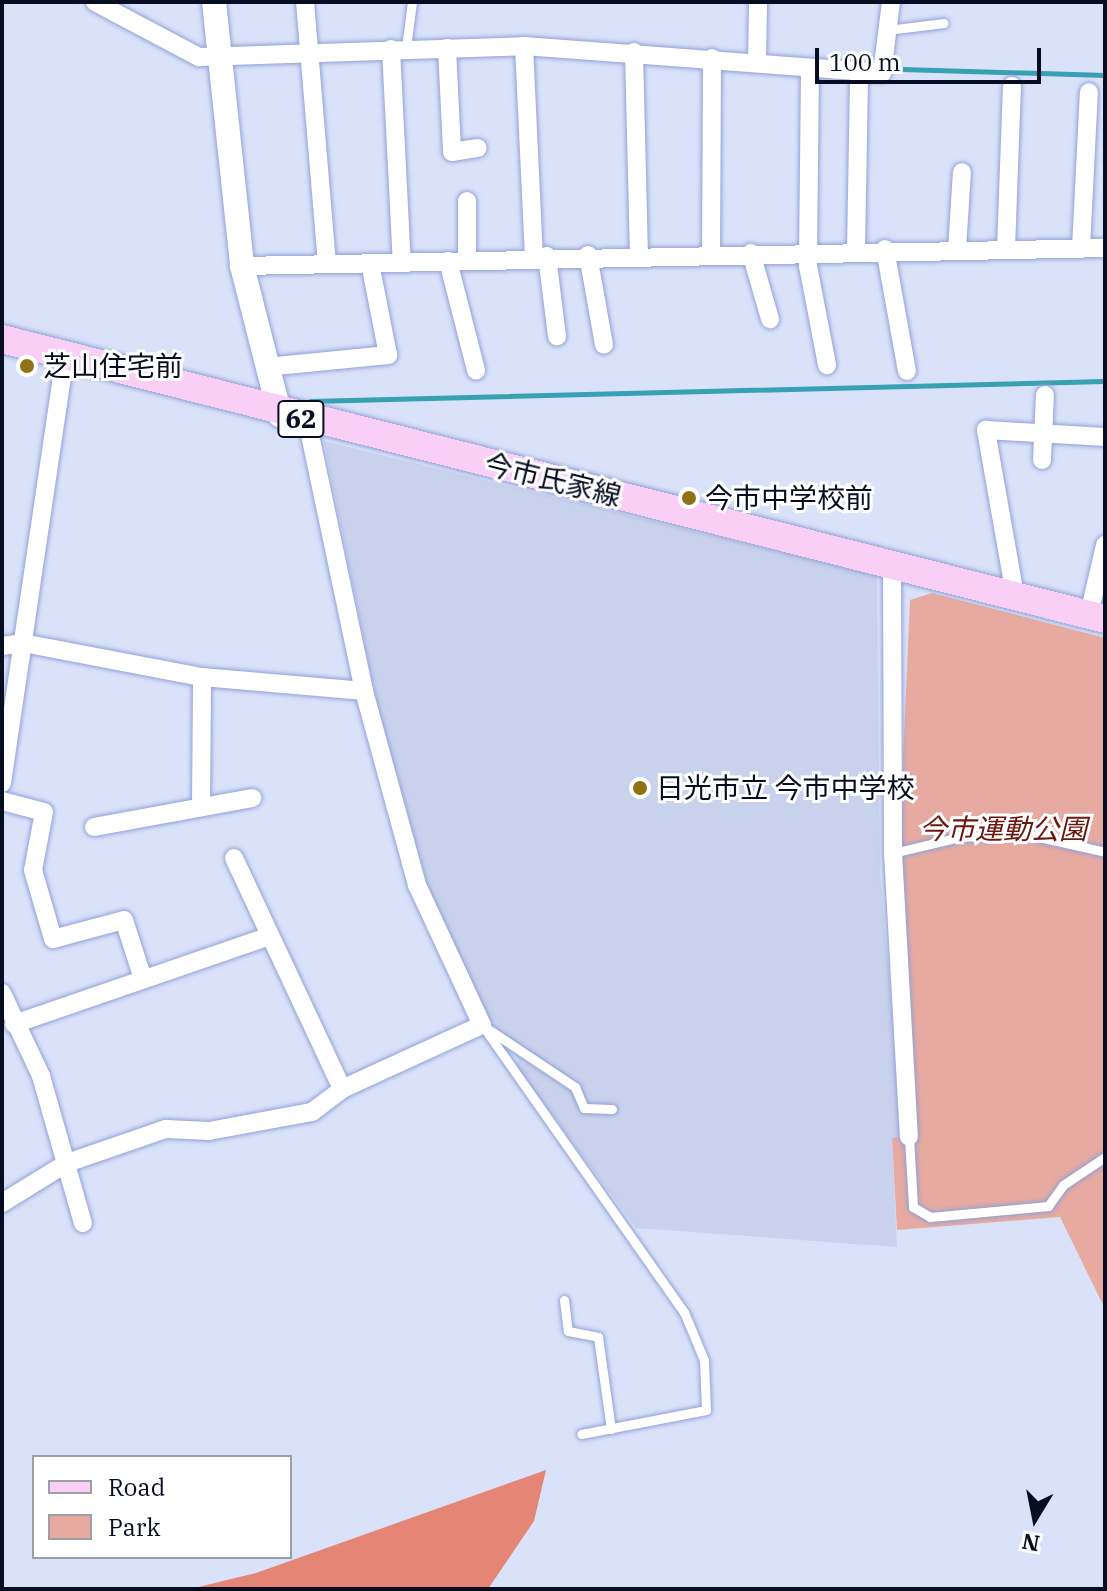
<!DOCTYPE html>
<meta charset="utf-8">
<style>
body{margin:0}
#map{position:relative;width:1107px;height:1591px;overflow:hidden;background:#dae2f9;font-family:"IBM Plex Serif","Noto Sans JP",serif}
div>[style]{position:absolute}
.built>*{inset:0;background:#c9d2ec}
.green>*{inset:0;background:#e7aaa0}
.forest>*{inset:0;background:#e58576}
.stream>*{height:5px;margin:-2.5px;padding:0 2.5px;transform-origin:2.5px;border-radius:2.5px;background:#37a0b1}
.roads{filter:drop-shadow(0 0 2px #90a2d8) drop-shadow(0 0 2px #90a2d8)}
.lane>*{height:9px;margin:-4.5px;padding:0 4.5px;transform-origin:4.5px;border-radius:4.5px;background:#fff}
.street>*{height:18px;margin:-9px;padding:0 9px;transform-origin:9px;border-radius:9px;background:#fff}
.secondary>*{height:24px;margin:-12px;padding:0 12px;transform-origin:12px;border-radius:12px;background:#fff}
.primary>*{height:28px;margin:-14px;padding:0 14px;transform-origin:14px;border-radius:14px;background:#f9cff5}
.dots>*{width:22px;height:22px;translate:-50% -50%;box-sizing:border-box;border:4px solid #fff;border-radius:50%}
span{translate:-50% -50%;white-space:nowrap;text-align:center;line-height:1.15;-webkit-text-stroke:6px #fff;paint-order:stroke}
.shield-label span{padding:2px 6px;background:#fff;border:2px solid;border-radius:6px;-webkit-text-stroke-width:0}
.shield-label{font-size:26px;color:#080e21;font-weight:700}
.poi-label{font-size:28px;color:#080e21}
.left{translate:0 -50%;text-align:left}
.street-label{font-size:28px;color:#080e21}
.park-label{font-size:28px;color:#6c160e;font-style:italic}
.frame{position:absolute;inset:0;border:4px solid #080e21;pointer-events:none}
.legend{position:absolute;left:32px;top:1455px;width:260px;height:104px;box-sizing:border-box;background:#fff;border:2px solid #9c9fa6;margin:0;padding:10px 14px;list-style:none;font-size:24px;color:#080e21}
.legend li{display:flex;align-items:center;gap:16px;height:40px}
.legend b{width:40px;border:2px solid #9c9fa6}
.north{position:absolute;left:995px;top:1479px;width:80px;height:80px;-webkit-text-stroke:6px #fff;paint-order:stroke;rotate:190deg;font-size:22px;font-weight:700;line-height:32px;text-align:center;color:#080e21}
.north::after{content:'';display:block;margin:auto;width:28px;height:36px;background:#080e21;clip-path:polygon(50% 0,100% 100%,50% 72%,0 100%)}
.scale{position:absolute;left:815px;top:48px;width:226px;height:36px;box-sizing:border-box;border:4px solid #080e21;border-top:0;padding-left:10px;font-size:24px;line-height:28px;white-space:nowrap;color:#080e21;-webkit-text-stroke:6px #fff;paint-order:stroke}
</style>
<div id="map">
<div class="built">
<div style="clip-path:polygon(324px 441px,877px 576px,880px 873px,903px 1137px,892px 1139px,897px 1247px,636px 1228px,515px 1065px,519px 1060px,484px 1012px,430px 893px,377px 703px)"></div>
</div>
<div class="green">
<div style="clip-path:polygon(932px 593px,1105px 638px,1105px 1309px,1060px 1217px,897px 1230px,892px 1138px,903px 1137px,900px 828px,910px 600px)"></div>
</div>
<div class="forest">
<div style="clip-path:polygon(546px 1470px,534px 1521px,488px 1589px,190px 1589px,256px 1573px)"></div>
</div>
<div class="stream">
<div style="left:902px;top:69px;width:203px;rotate:1.7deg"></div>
<div style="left:310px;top:401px;width:795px;rotate:-1.44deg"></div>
</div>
<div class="roads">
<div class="lane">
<div style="left:888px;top:30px;width:56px;rotate:-7.1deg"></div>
<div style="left:406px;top:48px;width:46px;rotate:-82.6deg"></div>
<div style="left:893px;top:853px;width:68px;rotate:-13.6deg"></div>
<div style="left:959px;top:837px;width:67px;rotate:-2.6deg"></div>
<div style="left:1026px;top:834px;width:81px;rotate:12.8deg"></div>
<div style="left:482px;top:1025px;width:351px;rotate:54.9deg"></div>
<div style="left:684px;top:1312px;width:52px;rotate:67.4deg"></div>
<div style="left:704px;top:1360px;width:50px;rotate:87.7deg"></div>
<div style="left:706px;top:1410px;width:127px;rotate:169.1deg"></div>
<div style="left:488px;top:1029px;width:105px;rotate:33.7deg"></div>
<div style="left:575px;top:1087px;width:23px;rotate:67deg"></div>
<div style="left:584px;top:1108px;width:28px;rotate:2deg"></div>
<div style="left:909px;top:1137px;width:70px;rotate:86.7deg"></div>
<div style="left:913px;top:1207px;width:20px;rotate:30deg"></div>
<div style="left:930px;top:1217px;width:119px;rotate:-5.3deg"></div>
<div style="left:1048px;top:1206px;width:26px;rotate:-54deg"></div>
<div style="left:1063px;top:1185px;width:50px;rotate:-33.7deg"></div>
<div style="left:564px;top:1300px;width:31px;rotate:83deg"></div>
<div style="left:568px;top:1331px;width:31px;rotate:11deg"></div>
<div style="left:598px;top:1337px;width:93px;rotate:82deg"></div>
</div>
<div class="street">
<div style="left:95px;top:2px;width:118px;rotate:27.9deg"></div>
<div style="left:199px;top:57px;width:325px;rotate:-1.9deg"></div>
<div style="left:524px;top:46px;width:359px;rotate:4.3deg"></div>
<div style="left:882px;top:73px;width:72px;rotate:-82.8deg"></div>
<div style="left:305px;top:2px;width:262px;rotate:85.2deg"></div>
<div style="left:524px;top:46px;width:210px;rotate:87.3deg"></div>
<div style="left:447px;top:48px;width:104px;rotate:87.2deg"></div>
<div style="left:452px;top:152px;width:26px;rotate:-9deg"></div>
<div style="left:391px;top:49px;width:214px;rotate:87.1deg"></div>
<div style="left:634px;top:52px;width:201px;rotate:88.6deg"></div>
<div style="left:757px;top:62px;width:60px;rotate:-89deg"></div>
<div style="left:810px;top:68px;width:198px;rotate:90.6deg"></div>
<div style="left:808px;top:266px;width:101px;rotate:79.1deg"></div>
<div style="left:1081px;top:248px;width:156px;rotate:-87.1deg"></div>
<div style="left:885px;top:249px;width:124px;rotate:79.8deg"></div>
<div style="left:957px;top:249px;width:77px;rotate:-86.3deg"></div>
<div style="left:1006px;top:249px;width:163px;rotate:-87.9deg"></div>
<div style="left:856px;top:251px;width:179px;rotate:-89deg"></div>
<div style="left:711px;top:253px;width:195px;rotate:-89.7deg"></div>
<div style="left:751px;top:253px;width:69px;rotate:73.9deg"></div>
<div style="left:588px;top:255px;width:91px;rotate:79.9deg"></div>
<div style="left:547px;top:256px;width:81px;rotate:82.9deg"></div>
<div style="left:467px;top:260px;width:59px;rotate:-90deg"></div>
<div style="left:448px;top:261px;width:113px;rotate:75.6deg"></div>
<div style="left:242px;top:266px;width:863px;rotate:-1.19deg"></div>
<div style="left:266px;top:367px;width:123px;rotate:-5.6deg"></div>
<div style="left:388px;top:355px;width:94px;rotate:-101.1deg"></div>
<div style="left:1042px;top:460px;width:65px;rotate:-87.4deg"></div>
<div style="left:892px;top:562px;width:291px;rotate:89.8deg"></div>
<div style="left:893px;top:853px;width:284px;rotate:86.8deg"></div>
<div style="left:1015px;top:595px;width:168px;rotate:-100deg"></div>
<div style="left:986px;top:430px;width:119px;rotate:3.4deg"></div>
<div style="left:1089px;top:614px;width:71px;rotate:-76.9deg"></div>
<div style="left:2px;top:646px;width:21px;rotate:-8deg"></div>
<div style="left:23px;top:643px;width:182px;rotate:10.8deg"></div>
<div style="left:202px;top:677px;width:163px;rotate:4.9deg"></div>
<div style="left:2px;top:783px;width:431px;rotate:-81.6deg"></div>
<div style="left:2px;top:801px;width:43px;rotate:14.7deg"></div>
<div style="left:44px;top:812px;width:59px;rotate:100.7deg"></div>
<div style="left:33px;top:870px;width:72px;rotate:73.8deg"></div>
<div style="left:53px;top:939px;width:73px;rotate:-15deg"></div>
<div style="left:124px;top:920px;width:62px;rotate:72.1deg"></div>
<div style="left:201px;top:802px;width:125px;rotate:-89.5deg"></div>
<div style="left:94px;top:827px;width:161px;rotate:-10.4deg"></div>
<div style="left:234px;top:858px;width:255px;rotate:64.9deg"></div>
<div style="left:2px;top:993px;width:92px;rotate:64.8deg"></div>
<div style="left:41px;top:1076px;width:153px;rotate:74.1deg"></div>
<div style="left:14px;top:1024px;width:267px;rotate:-19deg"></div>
<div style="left:2px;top:1203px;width:76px;rotate:-31.6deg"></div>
<div style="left:67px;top:1163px;width:105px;rotate:-19deg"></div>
<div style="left:166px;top:1129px;width:43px;rotate:2.7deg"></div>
<div style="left:209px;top:1131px;width:105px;rotate:-10.5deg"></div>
<div style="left:312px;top:1112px;width:38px;rotate:-37deg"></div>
<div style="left:342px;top:1089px;width:154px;rotate:-24.6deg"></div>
<div style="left:482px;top:1025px;width:154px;rotate:-114.9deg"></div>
<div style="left:417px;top:885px;width:201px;rotate:-105.3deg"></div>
<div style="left:364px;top:691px;width:276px;rotate:-101.9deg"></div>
</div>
<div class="secondary">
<div style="left:214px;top:2px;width:265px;rotate:83.9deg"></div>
<div style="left:242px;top:266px;width:154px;rotate:75.7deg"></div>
</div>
<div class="primary">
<div style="left:2px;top:339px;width:1138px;rotate:14.24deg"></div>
</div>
</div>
<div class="dots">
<div style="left:27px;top:366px;background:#8e7216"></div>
<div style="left:689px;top:498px;background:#8e7216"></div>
<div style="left:640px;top:788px;background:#8e7216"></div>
</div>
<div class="shield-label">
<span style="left:301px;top:419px">62</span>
</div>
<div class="poi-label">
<span class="left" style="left:43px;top:366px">芝山住宅前</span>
<span class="left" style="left:705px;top:498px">今市中学校前</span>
<span class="left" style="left:656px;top:788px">日光市立 今市中学校</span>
</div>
<div class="street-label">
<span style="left:553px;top:480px;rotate:14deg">今市氏家線</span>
</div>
<div class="park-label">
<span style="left:1003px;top:829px">今市運動公園</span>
</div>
<div class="frame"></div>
<ul class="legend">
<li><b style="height:10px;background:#f9cff5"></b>Road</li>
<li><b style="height:22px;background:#e7aaa0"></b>Park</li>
</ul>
<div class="north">N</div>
<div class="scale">100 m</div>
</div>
